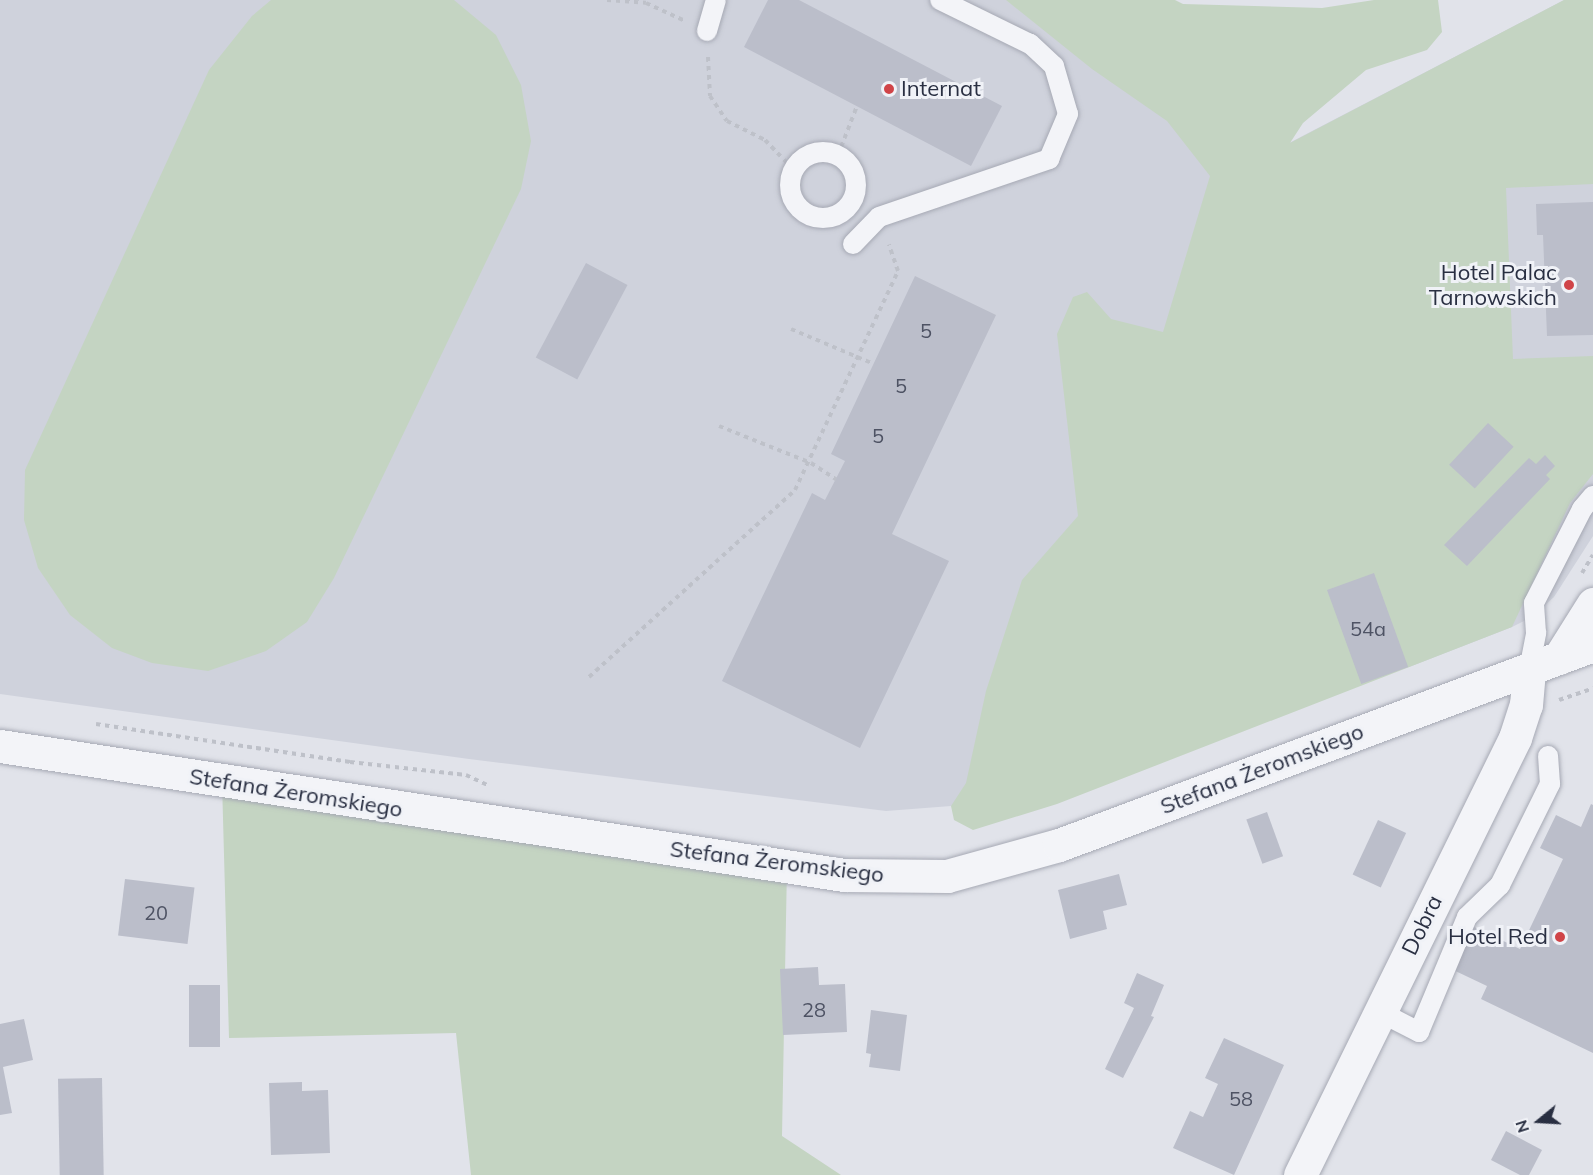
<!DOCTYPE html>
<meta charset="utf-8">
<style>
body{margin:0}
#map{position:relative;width:1593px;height:1175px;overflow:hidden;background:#e1e3ea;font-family:Mulish,sans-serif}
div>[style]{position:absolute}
.built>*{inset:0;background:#cfd2dc}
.green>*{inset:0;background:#c4d4c2}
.building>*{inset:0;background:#bbbeca;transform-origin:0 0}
.path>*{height:4px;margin-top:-2px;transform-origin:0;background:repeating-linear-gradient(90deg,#bec1c9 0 4.5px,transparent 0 9px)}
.roads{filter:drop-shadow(0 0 2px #a6a9b4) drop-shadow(0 0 2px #a6a9b4)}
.service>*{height:20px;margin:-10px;padding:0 10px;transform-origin:10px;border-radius:10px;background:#f3f4f8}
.service>.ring{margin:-10px;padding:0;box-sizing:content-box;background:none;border:20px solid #f3f4f8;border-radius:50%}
.minor>*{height:33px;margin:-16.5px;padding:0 16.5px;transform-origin:16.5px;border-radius:16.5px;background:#f3f4f8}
.tertiary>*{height:33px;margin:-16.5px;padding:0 16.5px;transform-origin:16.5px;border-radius:16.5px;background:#f3f4f8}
.dots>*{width:16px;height:16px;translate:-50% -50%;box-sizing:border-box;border:3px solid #f0f2f7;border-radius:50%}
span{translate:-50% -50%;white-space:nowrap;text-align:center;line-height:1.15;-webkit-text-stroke:6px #f0f2f7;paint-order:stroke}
.number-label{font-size:20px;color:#4e5364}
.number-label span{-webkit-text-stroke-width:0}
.poi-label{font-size:22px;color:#292f42}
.left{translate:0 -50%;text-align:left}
.right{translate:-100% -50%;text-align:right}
.street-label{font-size:22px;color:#292f42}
.north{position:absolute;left:1509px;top:1091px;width:60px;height:60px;-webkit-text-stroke:4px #f0f2f7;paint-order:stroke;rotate:252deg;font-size:16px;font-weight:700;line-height:24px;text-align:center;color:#292f42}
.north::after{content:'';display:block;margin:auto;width:21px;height:27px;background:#292f42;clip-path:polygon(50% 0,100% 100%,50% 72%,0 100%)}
</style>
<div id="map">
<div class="built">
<div style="clip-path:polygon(0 0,1089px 0,1289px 143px,1564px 0,1593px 0,1593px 536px,1554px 597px,1532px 617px,1512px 627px,1409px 667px,1062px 767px,951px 806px,886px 811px,469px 759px,0 694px)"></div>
</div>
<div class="green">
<div style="clip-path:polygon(271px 0,454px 0,496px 35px,521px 85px,531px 141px,521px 189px,334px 578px,307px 622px,266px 651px,208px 671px,152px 663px,112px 648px,70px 615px,38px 568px,24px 520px,25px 470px,209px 70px,252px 16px)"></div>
<div style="clip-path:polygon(1006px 0,1175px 0,1183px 4px,1322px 8px,1374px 0,1438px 0,1442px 32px,1427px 50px,1366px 70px,1303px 123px,1290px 143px,1564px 0,1593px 0,1593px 184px,1506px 188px,1513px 359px,1593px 356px,1593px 474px,1570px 503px,1512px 627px,1057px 804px,973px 830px,954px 820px,951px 806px,966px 783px,986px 691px,1022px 580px,1078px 516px,1057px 334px,1073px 297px,1087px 292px,1111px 319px,1163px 332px,1210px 176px,1167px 121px,1092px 69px)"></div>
<div style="clip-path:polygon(222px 782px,787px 866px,782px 1136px,841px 1175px,471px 1175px,456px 1033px,229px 1038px)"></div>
</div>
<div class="building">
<div style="clip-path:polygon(768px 0,799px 0,1002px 106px,971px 166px,744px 47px)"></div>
<div style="clip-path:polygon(1593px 202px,1593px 335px,1547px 336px,1543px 235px,1537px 235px,1536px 204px)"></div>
<div style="left:586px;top:263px;width:47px;height:107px;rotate:28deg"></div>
<div style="clip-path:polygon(915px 276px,996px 315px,892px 534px,949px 561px,860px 748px,722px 681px,812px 493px,825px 500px,845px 461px,831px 454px)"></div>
<div style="left:1488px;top:423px;width:35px;height:57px;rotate:43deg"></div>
<div style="clip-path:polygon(1545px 455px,1555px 466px,1546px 475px,1550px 479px,1467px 566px,1444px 545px,1529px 458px,1536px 464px)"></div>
<div style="left:1374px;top:573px;width:100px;height:50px;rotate:70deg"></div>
<div style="clip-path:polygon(1591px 804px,1593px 805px,1593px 1053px,1481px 999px,1487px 986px,1447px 967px,1468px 924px,1520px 949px,1563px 859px,1540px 848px,1556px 815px,1581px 827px)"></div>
<div style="left:1267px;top:812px;width:47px;height:22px;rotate:70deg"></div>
<div style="left:1378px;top:820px;width:31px;height:60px;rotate:25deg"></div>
<div style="clip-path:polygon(1119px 874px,1127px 905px,1103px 911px,1107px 929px,1070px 939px,1058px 890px)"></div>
<div style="left:125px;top:879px;width:70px;height:57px;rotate:7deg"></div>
<div style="clip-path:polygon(818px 967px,819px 985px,845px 984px,847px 1032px,783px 1035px,780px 969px)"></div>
<div style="clip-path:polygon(1137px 973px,1164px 985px,1151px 1016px,1154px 1017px,1123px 1078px,1105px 1069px,1134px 1008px,1124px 1003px)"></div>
<div style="left:189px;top:985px;width:31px;height:62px"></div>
<div style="clip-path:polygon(871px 1010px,907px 1015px,900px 1071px,869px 1067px,871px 1054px,866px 1053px)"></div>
<div style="clip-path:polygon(24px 1019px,33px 1060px,3px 1067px,12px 1113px,0 1115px,0 1024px)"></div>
<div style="clip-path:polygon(1224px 1038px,1284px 1065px,1234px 1175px,1173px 1148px,1190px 1111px,1203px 1117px,1218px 1084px,1205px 1078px)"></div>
<div style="left:102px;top:1078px;width:97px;height:44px;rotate:89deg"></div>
<div style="clip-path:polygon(302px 1082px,302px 1091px,328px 1090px,330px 1153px,271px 1155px,269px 1083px)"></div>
<div style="clip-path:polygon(1506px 1131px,1542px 1150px,1529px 1175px,1520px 1175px,1491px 1160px)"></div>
</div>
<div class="path">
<div style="left:607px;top:0;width:39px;rotate:4deg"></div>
<div style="left:646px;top:3px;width:41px;rotate:24.7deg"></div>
<div style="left:708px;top:57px;width:39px;rotate:87deg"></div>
<div style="left:710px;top:96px;width:30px;rotate:56deg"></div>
<div style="left:727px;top:121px;width:42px;rotate:26.6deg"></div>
<div style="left:765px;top:140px;width:40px;rotate:46deg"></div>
<div style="left:838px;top:155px;width:53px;rotate:-68.8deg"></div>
<div style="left:791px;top:329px;width:90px;rotate:22.9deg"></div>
<div style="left:719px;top:426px;width:99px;rotate:21.9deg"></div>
<div style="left:811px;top:463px;width:30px;rotate:33deg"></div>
<div style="left:1582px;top:573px;width:21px;rotate:-59deg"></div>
<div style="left:589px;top:677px;width:278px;rotate:-42.2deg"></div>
<div style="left:795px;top:490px;width:242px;rotate:-64.8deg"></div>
<div style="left:898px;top:271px;width:28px;rotate:-109deg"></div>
<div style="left:1559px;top:700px;width:36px;rotate:-19deg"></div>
<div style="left:96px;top:724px;width:257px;rotate:8.5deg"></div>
<div style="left:350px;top:762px;width:117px;rotate:6.4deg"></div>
<div style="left:466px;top:775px;width:26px;rotate:25deg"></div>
</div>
<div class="roads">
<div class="service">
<div style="left:707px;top:31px;width:32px;rotate:-74deg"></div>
<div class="ring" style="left:790px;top:152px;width:46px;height:46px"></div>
<div style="left:853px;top:244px;width:37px;rotate:-46deg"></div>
<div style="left:879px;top:217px;width:180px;rotate:-18.8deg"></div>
<div style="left:1049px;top:159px;width:49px;rotate:-67.1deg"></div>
<div style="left:1068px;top:114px;width:50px;rotate:-106.3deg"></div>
<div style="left:1054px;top:66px;width:33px;rotate:-137deg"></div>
<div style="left:1030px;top:44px;width:100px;rotate:-153.9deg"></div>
<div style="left:1529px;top:670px;width:38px;rotate:-79deg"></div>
<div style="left:1536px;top:633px;width:30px;rotate:-94deg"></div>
<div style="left:1534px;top:603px;width:106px;rotate:-62.9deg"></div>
<div style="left:1582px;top:509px;width:17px;rotate:-50deg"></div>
<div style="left:1380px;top:1012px;width:44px;rotate:27.1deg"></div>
<div style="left:1419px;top:1032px;width:125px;rotate:-67.3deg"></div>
<div style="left:1467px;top:917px;width:46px;rotate:-44.1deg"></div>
<div style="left:1500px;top:885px;width:113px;rotate:-63.7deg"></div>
<div style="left:1550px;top:784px;width:28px;rotate:-94deg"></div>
</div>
<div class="minor">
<div style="left:1559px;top:658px;width:64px;rotate:-57.8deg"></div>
<div style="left:1300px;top:1175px;width:487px;rotate:-63.8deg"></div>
<div style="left:1515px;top:738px;width:35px;rotate:-72deg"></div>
<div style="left:1526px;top:705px;width:35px;rotate:-85deg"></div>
</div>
<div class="tertiary">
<div style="left:0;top:746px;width:854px;rotate:8.69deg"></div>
<div style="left:844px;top:875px;width:103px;rotate:0.6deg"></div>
<div style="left:947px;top:876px;width:116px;rotate:-15.5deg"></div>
<div style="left:1059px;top:845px;width:570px;rotate:-20.53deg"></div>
</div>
</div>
<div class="dots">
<div style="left:889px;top:89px;background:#d04448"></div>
<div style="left:1569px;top:285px;background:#d04448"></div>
<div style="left:1560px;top:937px;background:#d04448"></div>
</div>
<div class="number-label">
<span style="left:926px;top:330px">5</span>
<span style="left:901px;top:385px">5</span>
<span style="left:878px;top:435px">5</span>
<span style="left:1368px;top:628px">54a</span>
<span style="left:156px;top:912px">20</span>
<span style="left:814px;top:1009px">28</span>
<span style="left:1241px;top:1098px">58</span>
</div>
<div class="poi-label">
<span class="left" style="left:901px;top:89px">Internat</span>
<span class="right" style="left:1557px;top:285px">Hotel Palac<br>Tarnowskich</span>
<span class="right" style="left:1548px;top:937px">Hotel Red</span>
</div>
<div class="street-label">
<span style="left:1262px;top:769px;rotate:-21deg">Stefana Żeromskiego</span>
<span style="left:296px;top:793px;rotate:9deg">Stefana Żeromskiego</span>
<span style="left:777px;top:862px;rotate:7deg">Stefana Żeromskiego</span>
<span style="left:1422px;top:925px;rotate:-64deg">Dobra</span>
</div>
<div class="north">N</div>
</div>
